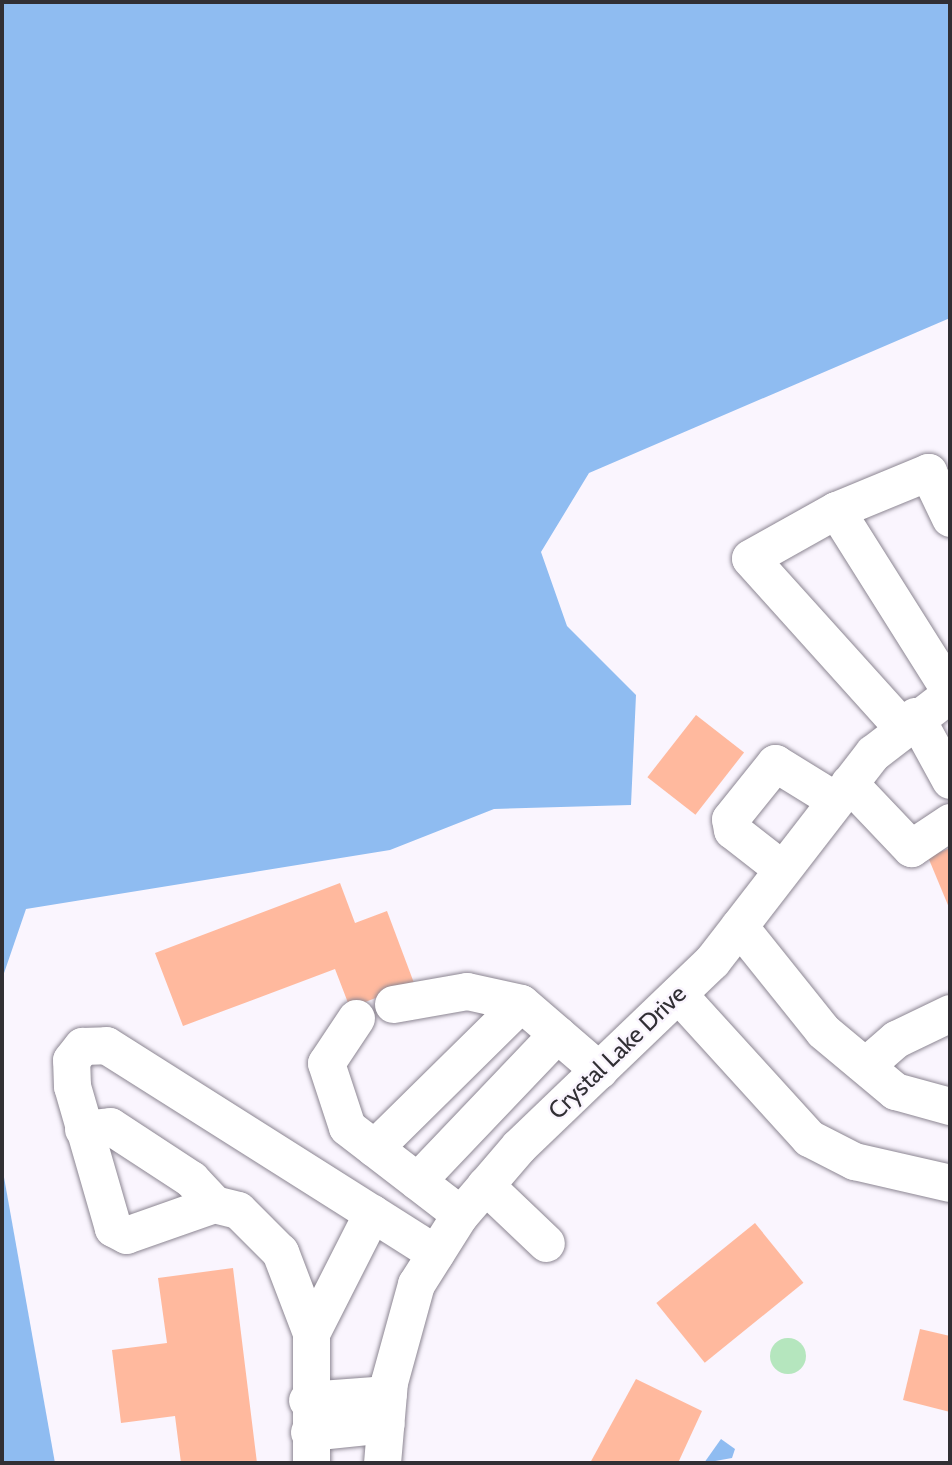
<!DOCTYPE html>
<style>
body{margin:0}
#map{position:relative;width:952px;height:1465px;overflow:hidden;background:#faf5fe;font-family:Cabin,sans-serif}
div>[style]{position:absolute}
.green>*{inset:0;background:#b5e6be}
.round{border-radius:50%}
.water>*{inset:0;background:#8fbcf1}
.building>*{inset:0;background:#ffb99e;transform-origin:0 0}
.roads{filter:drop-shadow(0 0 2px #8c8692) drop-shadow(0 0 2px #8c8692)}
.minor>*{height:37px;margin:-18.5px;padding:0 18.5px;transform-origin:18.5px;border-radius:18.5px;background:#fff}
span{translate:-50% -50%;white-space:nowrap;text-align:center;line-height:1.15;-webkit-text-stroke:5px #faf5fe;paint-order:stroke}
.street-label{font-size:24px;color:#312f34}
.frame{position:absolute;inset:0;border:4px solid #312f34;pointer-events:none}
</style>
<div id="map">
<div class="green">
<div class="round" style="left:770px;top:1338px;width:36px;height:36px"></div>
</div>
<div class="water">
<div style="clip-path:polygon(2px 2px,950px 2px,950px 318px,589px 473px,541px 552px,567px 626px,636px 695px,631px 805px,494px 809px,390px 850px,26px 909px,2px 979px)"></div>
<div style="clip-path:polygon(2px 1166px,55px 1463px,2px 1463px)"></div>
<div style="clip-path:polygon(721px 1439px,735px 1449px,732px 1458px,704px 1463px)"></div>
</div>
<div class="building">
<div style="left:696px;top:715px;width:61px;height:79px;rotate:38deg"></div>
<div style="clip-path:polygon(950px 848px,950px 910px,928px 857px)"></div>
<div style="clip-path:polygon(340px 883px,355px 923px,387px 911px,414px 983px,350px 1008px,335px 969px,183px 1026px,155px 953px)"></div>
<div style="left:755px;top:1223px;width:77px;height:127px;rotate:51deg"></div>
<div style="clip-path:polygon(233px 1268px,257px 1463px,181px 1463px,175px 1416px,121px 1423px,112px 1350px,167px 1343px,158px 1278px)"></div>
<div style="clip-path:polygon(920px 1329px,950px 1336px,950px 1412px,903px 1400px)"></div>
<div style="clip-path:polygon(636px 1379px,702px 1411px,678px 1463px,590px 1463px)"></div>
</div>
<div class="roads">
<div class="minor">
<div style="left:836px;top:510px;width:214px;rotate:57.8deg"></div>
<div style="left:915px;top:716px;width:73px;rotate:61.3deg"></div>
<div style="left:902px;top:727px;width:227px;rotate:-132deg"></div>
<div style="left:750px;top:558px;width:98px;rotate:-29.2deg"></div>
<div style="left:836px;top:510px;width:100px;rotate:-22.4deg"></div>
<div style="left:928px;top:472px;width:51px;rotate:64.4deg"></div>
<div style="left:849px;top:783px;width:90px;rotate:46.4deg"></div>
<div style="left:911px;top:848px;width:47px;rotate:-33.7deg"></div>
<div style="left:782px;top:869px;width:63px;rotate:-142deg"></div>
<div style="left:732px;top:830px;width:11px;rotate:-100deg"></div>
<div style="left:730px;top:819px;width:72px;rotate:-51.2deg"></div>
<div style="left:775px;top:763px;width:70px;rotate:31.7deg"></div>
<div style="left:739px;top:926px;width:134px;rotate:51.3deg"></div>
<div style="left:823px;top:1031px;width:94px;rotate:39.8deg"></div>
<div style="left:895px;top:1091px;width:57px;rotate:15.3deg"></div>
<div style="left:678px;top:994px;width:195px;rotate:47.7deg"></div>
<div style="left:809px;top:1138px;width:51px;rotate:27.1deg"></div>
<div style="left:854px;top:1161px;width:98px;rotate:12.9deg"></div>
<div style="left:393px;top:1004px;width:75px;rotate:-10deg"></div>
<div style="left:467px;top:991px;width:55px;rotate:12.5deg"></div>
<div style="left:521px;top:1003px;width:103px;rotate:40.7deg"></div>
<div style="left:356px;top:1018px;width:54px;rotate:123.7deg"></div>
<div style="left:326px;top:1063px;width:67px;rotate:71.8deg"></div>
<div style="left:347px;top:1127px;width:143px;rotate:37.6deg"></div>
<div style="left:866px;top:1065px;width:40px;rotate:-41deg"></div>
<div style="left:896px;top:1039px;width:60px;rotate:-25.7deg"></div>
<div style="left:83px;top:1129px;width:27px;rotate:-6deg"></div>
<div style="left:110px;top:1126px;width:97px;rotate:33.2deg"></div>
<div style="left:191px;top:1179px;width:34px;rotate:47deg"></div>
<div style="left:374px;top:1148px;width:206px;rotate:-44.6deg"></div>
<div style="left:417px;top:1181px;width:203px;rotate:-46.4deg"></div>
<div style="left:485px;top:1185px;width:84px;rotate:43.6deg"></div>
<div style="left:372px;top:1213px;width:135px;rotate:116.9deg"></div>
<div style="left:311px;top:1333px;width:87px;rotate:-110.9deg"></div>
<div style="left:280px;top:1252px;width:59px;rotate:-135deg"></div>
<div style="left:238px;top:1210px;width:25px;rotate:-166deg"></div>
<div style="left:214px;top:1204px;width:93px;rotate:160.6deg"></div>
<div style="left:126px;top:1235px;width:15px;rotate:-152deg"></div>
<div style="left:113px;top:1228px;width:148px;rotate:-106.1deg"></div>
<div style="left:72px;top:1086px;width:26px;rotate:-92deg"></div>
<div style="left:71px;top:1060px;width:18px;rotate:-52deg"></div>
<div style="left:82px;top:1046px;width:24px;rotate:-2deg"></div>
<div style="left:106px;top:1045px;width:315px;rotate:32.3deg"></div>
<div style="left:372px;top:1213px;width:75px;rotate:32.4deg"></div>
<div style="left:307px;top:1400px;width:81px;rotate:-4.2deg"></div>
<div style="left:309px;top:1432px;width:77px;rotate:-5.9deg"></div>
<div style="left:311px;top:1463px;width:130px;rotate:-90deg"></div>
<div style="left:382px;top:1463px;width:81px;rotate:-85.1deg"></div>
<div style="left:389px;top:1382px;width:102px;rotate:-74.6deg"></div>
<div style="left:416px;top:1284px;width:80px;rotate:-57.7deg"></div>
<div style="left:459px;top:1216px;width:92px;rotate:-49.4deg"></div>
<div style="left:519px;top:1146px;width:267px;rotate:-43.8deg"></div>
<div style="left:712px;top:961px;width:263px;rotate:-52.3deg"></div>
<div style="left:873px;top:753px;width:97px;rotate:-37.5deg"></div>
</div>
</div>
<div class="street-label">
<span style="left:617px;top:1052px;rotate:-44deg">Crystal Lake Drive</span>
</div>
<div class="frame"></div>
</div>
